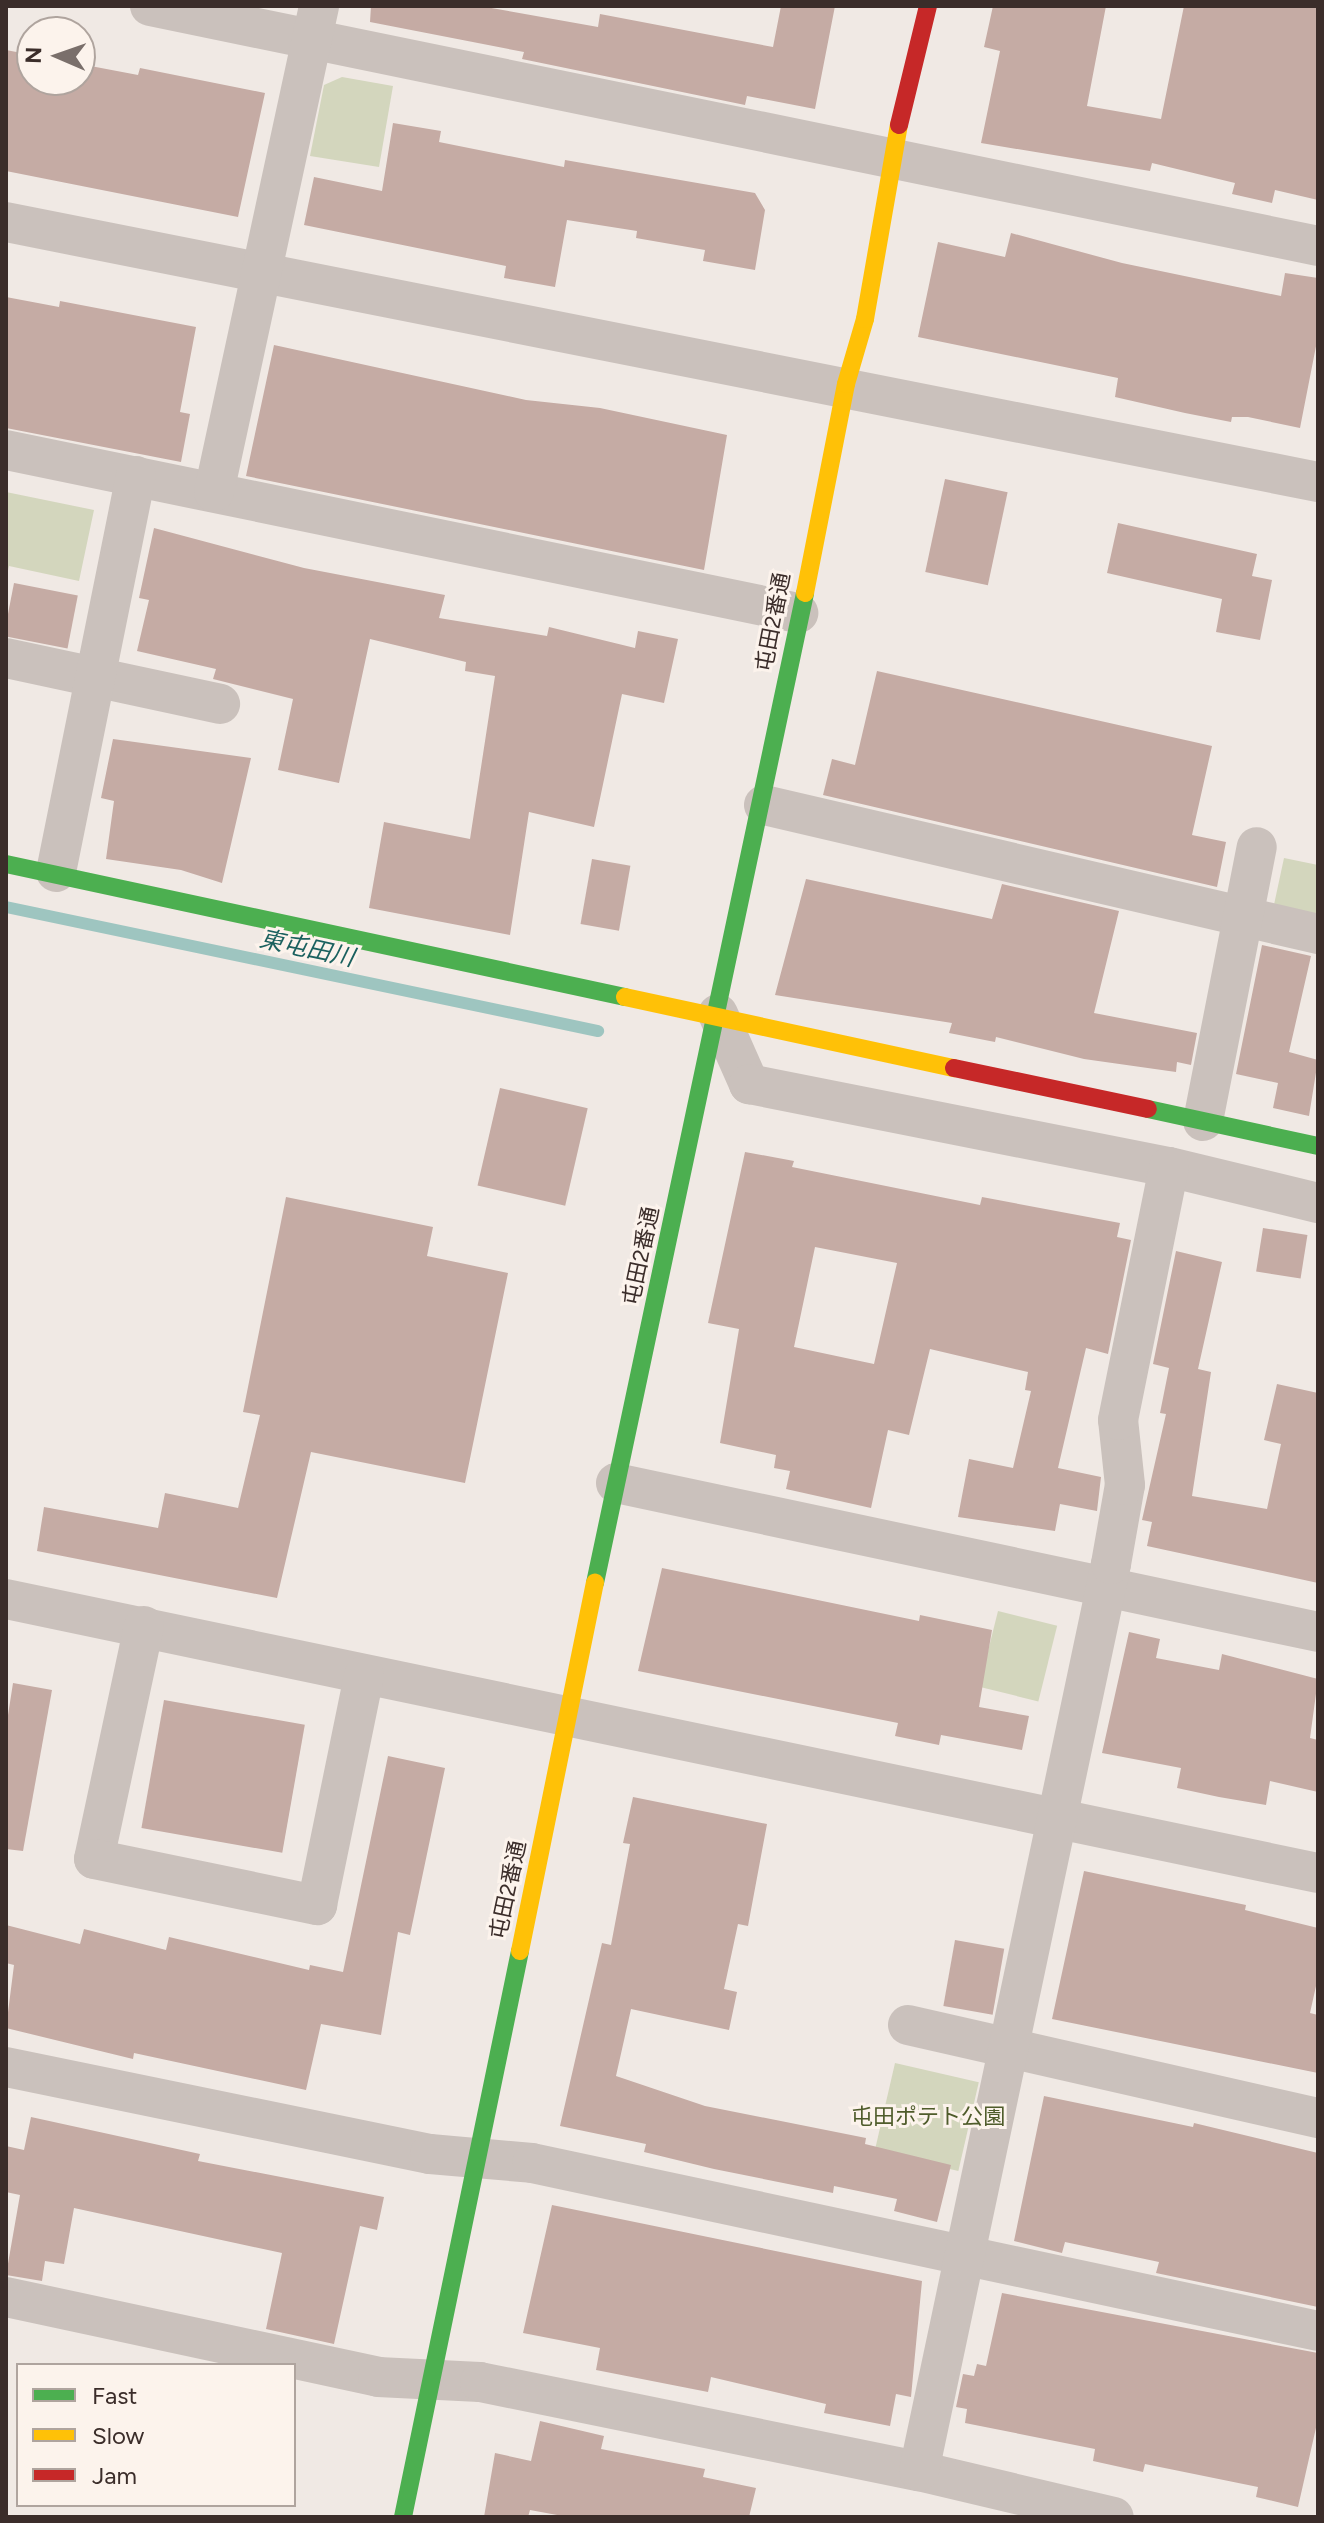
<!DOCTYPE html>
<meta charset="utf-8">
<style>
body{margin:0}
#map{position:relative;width:1324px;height:2523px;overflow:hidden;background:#f0e9e4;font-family:Figtree,"Noto Sans JP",sans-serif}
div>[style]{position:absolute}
.green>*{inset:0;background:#d3d6bd;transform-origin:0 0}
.stream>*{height:12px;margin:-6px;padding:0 6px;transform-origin:6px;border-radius:6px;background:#9ec5c0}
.building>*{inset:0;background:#c5aba4;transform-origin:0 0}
.street>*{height:40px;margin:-20px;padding:0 20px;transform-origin:20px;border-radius:20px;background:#cac1bc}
.fast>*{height:18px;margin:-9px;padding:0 9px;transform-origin:9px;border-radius:9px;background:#4caf50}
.slow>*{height:18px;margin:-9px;padding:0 9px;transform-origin:9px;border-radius:9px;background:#ffc107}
.jam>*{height:18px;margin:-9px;padding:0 9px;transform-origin:9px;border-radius:9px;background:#c62828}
span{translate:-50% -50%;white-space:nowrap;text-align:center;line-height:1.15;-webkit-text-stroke:6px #fcf3ec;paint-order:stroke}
.street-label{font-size:22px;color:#3b2d2a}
.park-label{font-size:22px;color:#4f5c2b}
.water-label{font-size:24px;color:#1b615f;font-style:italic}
.frame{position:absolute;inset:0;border:8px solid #3b2d2a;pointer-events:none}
.legend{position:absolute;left:16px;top:2363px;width:280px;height:144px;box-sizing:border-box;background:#fcf3ec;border:2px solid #afa49e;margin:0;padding:10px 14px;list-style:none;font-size:24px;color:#3b2d2a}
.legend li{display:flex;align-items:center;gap:16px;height:40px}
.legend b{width:40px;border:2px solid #afa49e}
.north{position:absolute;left:16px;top:16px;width:80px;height:80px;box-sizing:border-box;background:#fcf3ec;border:2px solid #afa49e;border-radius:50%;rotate:272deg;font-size:22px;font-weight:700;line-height:32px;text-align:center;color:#3b2d2a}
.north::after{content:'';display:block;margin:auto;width:28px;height:36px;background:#7a6f6b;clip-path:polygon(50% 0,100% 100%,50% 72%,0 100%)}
</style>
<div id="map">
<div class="green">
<div style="clip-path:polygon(342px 77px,393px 86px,379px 167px,310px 156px,324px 85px)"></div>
<div style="clip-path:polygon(6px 492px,94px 510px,79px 581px,9px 566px,6px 580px)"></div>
<div style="clip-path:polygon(1284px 858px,1318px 865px,1318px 925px,1272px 914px)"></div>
<div style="left:998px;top:1611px;width:61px;height:78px;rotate:14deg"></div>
<div style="left:895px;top:2063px;width:86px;height:91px;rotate:13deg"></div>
</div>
<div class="stream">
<div style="left:6px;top:907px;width:605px;rotate:11.83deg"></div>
</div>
<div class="building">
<div style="clip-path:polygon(371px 6px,480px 6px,598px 27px,600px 14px,773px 47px,781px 6px,835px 6px,815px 109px,747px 96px,745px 105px,522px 59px,524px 52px,370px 22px)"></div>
<div style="clip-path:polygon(993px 6px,1106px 6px,1087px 106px,1161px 119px,1184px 6px,1318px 6px,1318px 200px,1275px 190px,1272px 203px,1232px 194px,1235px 183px,1152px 163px,1150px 171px,981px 143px,1000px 51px,984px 47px)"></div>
<div style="clip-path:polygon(6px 50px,32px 55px,32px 80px,80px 80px,80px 64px,138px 75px,140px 68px,265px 93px,238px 217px,6px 171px)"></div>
<div style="clip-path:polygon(393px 123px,441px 131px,439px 142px,564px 167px,565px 160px,755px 193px,765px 210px,755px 270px,703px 261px,705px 250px,636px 238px,637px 231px,567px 220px,555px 287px,504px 278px,506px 266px,304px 225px,314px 177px,382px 191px)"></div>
<div style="clip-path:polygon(1011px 233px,1122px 263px,1281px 296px,1285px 273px,1318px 278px,1318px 336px,1300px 428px,1248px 417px,1232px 417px,1231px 422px,1185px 413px,1115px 397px,1118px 378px,918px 337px,938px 242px,1005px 257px)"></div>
<div style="clip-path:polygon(6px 297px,59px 307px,60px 301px,196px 327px,180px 412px,190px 414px,181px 462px,6px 428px)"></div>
<div style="clip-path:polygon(274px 345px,526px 400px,600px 408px,727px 435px,704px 570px,246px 476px)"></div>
<div style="left:945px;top:479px;width:64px;height:95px;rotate:12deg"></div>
<div style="clip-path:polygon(1118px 523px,1257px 554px,1252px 576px,1272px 580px,1260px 640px,1216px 632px,1222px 599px,1107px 573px)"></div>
<div style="clip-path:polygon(154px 528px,304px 568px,445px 595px,439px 618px,547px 636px,549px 627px,635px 648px,638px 631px,678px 639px,664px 703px,622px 694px,594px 827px,529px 812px,510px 935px,369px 908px,384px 822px,470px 839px,495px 676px,465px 671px,466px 662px,370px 639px,339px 783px,278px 770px,293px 699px,213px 679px,216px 669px,137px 651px,149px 600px,139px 598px)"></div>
<div style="left:14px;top:583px;width:65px;height:54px;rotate:11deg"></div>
<div style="clip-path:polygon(877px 671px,1212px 746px,1192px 835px,1226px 842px,1217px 887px,823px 795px,832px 759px,855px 765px)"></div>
<div style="clip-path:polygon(113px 739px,251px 758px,222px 883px,181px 870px,106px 859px,114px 801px,101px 798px)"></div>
<div style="left:592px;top:859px;width:39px;height:66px;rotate:10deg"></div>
<div style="clip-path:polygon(806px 879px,992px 919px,1002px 884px,1119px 911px,1094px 1013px,1197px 1033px,1191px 1065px,1177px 1062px,1176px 1072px,1084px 1059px,996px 1037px,995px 1042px,949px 1033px,952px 1023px,775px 995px)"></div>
<div style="clip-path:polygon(1262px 945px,1311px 956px,1289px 1052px,1318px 1060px,1309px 1116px,1273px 1108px,1278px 1083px,1236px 1074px)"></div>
<div style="left:500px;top:1088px;width:90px;height:100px;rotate:13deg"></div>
<div style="clip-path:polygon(evenodd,745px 1152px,794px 1161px,792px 1167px,980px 1205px,982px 1197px,1120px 1223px,1117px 1237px,1131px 1240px,1108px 1354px,1086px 1348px,1058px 1468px,1101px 1477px,1097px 1511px,1060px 1504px,1055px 1531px,958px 1517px,969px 1459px,1013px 1468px,1031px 1391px,1025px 1390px,1028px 1372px,930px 1349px,909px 1435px,888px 1430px,871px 1508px,786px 1489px,790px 1471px,774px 1468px,776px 1455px,720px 1443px,739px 1329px,708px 1323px,745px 1152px,815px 1247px,897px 1263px,874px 1364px,794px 1347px,815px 1247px)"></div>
<div style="clip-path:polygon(286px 1197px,433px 1227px,427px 1256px,508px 1273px,465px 1483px,311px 1452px,277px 1598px,37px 1551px,44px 1507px,158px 1528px,165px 1493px,238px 1508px,260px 1415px,243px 1412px)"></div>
<div style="left:1263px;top:1228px;width:45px;height:44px;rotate:9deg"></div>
<div style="clip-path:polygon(1176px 1251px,1222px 1262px,1198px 1369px,1211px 1372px,1192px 1496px,1267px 1509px,1281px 1444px,1264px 1440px,1277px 1384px,1318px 1393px,1318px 1583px,1147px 1546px,1152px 1522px,1142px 1520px,1166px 1414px,1160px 1413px,1169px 1368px,1153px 1364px)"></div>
<div style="clip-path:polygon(662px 1568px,919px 1621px,920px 1615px,992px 1630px,979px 1707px,1029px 1716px,1022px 1750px,941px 1735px,939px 1745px,895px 1736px,898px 1723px,638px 1671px)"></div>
<div style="clip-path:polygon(1129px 1632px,1160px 1639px,1156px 1658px,1219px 1670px,1222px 1654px,1318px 1679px,1310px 1738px,1318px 1740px,1318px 1792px,1270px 1781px,1266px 1805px,1219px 1797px,1177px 1788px,1181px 1768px,1102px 1753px)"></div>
<div style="clip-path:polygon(13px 1683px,52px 1690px,23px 1851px,6px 1849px,6px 1728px)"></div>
<div style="left:164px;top:1700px;width:143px;height:130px;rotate:10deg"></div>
<div style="clip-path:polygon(388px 1756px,445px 1768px,410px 1935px,398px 1932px,381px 2035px,321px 2024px,306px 2090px,134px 2053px,133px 2059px,6px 2028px,14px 1965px,6px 1963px,6px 1925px,80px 1944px,84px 1929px,166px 1950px,169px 1937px,309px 1970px,310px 1965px,343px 1972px)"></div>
<div style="clip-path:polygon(633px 1797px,767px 1824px,748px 1926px,738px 1924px,724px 1989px,737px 1992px,729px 2030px,631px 2009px,616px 2076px,705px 2106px,866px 2138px,865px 2144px,951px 2165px,937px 2222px,894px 2211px,897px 2199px,834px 2186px,833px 2193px,714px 2169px,644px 2152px,646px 2144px,560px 2126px,602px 1943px,611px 1945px,630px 1844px,623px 1843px)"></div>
<div style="clip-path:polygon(1084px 1871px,1246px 1905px,1245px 1910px,1318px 1928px,1318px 1977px,1310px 2013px,1318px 2015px,1318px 2073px,1052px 2019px)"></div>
<div style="left:955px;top:1940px;width:50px;height:67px;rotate:10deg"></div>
<div style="clip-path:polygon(1044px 2096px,1193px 2127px,1194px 2123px,1318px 2153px,1318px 2307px,1156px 2273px,1159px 2262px,1065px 2242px,1062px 2253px,1014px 2241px)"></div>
<div style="clip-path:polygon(31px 2117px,200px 2154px,198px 2161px,384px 2197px,377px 2230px,360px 2226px,334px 2344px,266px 2329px,282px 2253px,74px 2208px,64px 2264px,45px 2261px,42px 2281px,6px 2275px,20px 2195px,6px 2192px,6px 2146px,24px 2150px)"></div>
<div style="clip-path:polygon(552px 2205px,922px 2281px,911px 2397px,896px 2394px,890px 2426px,824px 2413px,826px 2404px,711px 2377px,708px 2392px,596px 2370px,600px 2348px,523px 2333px)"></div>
<div style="clip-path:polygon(1002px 2293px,1318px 2353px,1318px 2419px,1298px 2507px,1256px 2497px,1258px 2487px,1145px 2464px,1143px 2472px,1093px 2461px,1095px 2449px,965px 2423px,967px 2409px,956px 2407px,963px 2374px,974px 2376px,977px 2364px,986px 2366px)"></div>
<div style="clip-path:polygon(540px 2421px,604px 2436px,601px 2449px,705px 2469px,703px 2477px,756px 2488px,749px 2517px,568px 2517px,530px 2510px,528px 2517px,484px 2517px,495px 2453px,531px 2461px)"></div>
</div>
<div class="street">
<div style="left:150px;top:6px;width:1192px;rotate:11.61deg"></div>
<div style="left:6px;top:222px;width:1338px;rotate:11.21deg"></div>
<div style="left:6px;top:450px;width:809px;rotate:11.63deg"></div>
<div style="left:214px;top:492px;width:497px;rotate:-77.8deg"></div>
<div style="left:6px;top:658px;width:219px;rotate:12.1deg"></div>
<div style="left:764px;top:805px;width:569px;rotate:13.11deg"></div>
<div style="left:56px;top:872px;width:404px;rotate:-78.6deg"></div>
<div style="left:718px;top:1014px;width:77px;rotate:66.1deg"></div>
<div style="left:749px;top:1084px;width:428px;rotate:11.2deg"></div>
<div style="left:1169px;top:1167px;width:153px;rotate:13.6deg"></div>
<div style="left:1203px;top:1121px;width:279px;rotate:-78.9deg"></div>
<div style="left:616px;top:1483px;width:718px;rotate:11.98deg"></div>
<div style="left:6px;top:1599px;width:1340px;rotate:11.8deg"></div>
<div style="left:144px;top:1626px;width:238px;rotate:102.1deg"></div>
<div style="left:94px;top:1859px;width:228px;rotate:11.7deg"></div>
<div style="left:317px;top:1905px;width:234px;rotate:-78.4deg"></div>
<div style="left:908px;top:2025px;width:420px;rotate:12.8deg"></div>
<div style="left:6px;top:2067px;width:433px;rotate:11.6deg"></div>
<div style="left:430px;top:2154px;width:102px;rotate:5deg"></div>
<div style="left:532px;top:2163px;width:804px;rotate:12.06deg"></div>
<div style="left:6px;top:2297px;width:381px;rotate:12.1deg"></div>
<div style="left:378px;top:2377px;width:102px;rotate:2.8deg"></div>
<div style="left:480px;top:2382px;width:448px;rotate:11.5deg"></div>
<div style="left:919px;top:2471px;width:200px;rotate:13.3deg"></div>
<div style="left:919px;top:2471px;width:927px;rotate:-78.05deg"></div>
<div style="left:1111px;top:1564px;width:80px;rotate:-80deg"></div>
<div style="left:1125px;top:1485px;width:65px;rotate:-96.1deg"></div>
<div style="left:1118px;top:1420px;width:258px;rotate:-78.6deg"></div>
</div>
<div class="fast">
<div style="left:6px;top:864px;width:633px;rotate:12.13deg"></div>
<div style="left:1148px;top:1109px;width:174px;rotate:12.3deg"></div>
<div style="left:595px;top:1583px;width:1012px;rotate:-78.02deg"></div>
<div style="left:403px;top:2517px;width:578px;rotate:-78.32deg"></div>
</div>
<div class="slow">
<div style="left:805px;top:593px;width:213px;rotate:-78.9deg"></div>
<div style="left:846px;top:384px;width:68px;rotate:-73.7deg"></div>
<div style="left:865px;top:319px;width:197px;rotate:-80.1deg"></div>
<div style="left:625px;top:997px;width:337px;rotate:12.2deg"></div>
<div style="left:520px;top:1951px;width:376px;rotate:-78.5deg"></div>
</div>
<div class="jam">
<div style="left:899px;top:125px;width:122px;rotate:-76.3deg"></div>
<div style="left:954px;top:1068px;width:198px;rotate:11.9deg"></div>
</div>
<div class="street-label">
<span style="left:773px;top:622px;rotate:-79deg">屯田2番通</span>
<span style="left:641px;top:1256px;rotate:-78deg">屯田2番通</span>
<span style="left:508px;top:1890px;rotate:-78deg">屯田2番通</span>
</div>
<div class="park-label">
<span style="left:928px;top:2117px">屯田ポテト公園</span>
</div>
<div class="water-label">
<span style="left:307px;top:948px;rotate:12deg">東屯田川</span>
</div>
<div class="frame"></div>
<ul class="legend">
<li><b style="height:10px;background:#4caf50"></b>Fast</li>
<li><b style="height:10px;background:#ffc107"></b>Slow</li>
<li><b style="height:10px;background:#c62828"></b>Jam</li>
</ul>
<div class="north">N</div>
</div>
